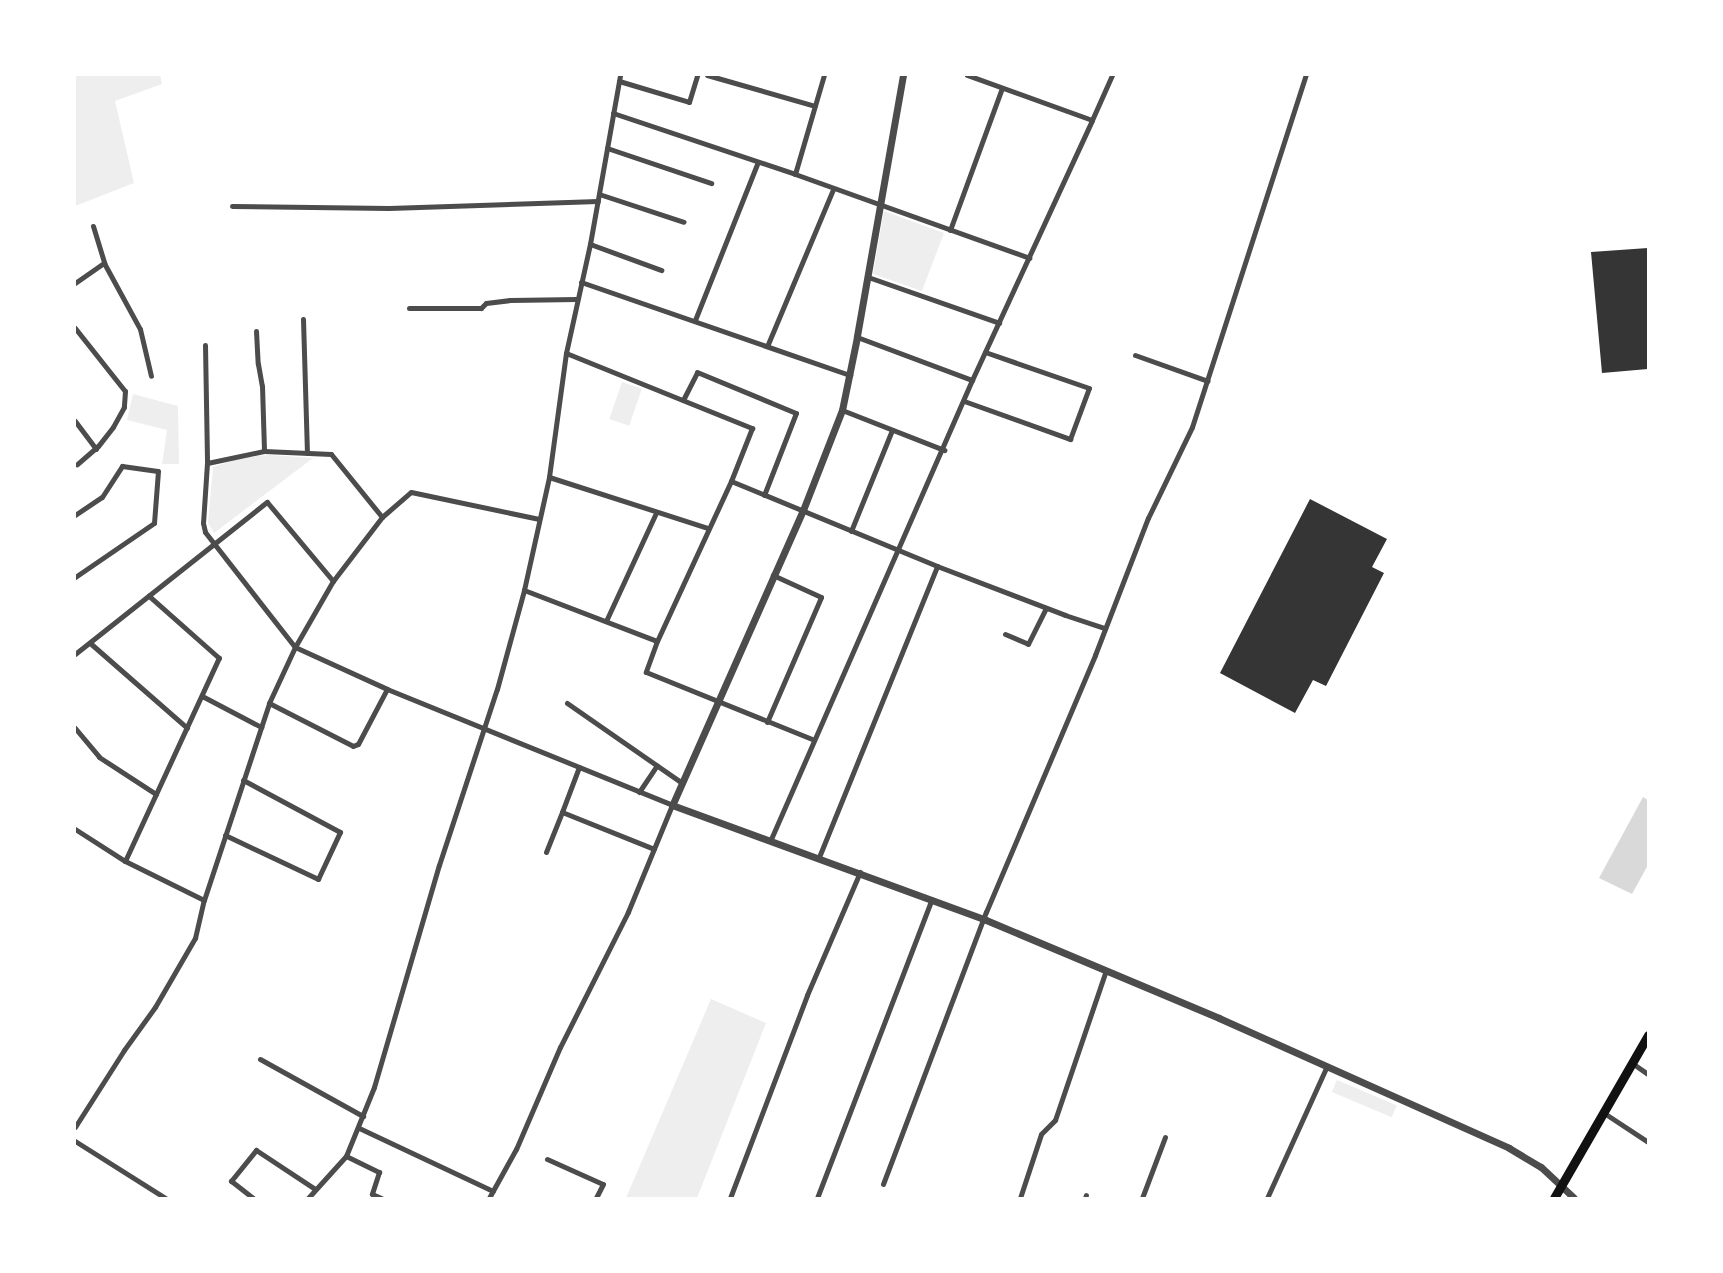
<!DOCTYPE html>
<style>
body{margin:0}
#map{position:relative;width:1723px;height:1273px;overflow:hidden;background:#fff;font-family:"Crimson Pro",serif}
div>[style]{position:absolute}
.green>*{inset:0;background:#eee;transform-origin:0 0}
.water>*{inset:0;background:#d9d9d9}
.building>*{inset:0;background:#353535}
.minor>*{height:5px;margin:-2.5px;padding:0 2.5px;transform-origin:2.5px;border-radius:2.5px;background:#4c4c4c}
.tertiary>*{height:7px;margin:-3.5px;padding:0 3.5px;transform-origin:3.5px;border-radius:3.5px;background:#4c4c4c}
.primary>*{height:9px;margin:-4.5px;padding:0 4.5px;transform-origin:4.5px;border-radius:4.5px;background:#111}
span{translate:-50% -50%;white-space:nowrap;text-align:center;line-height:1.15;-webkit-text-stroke:6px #fff;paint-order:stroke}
.frame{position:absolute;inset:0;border:76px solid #fff;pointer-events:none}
</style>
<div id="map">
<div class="green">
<div style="clip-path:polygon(75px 75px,160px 75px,162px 84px,115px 101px,134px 183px,75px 206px)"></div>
<div style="clip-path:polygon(884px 211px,944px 233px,922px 291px,873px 274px)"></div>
<div style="left:622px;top:382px;width:21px;height:39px;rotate:19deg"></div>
<div style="clip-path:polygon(133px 394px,178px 406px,179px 464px,162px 464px,167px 430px,127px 420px)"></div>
<div style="clip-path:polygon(270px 455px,313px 458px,214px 533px,208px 523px,213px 467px,244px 457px)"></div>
<div style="clip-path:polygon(711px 999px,766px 1023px,697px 1198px,626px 1198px)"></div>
<div style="left:1337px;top:1080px;width:65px;height:13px;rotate:23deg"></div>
</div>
<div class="water">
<div style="clip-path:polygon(1643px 797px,1648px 800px,1648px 865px,1632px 894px,1599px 878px)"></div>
</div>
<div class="building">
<div style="clip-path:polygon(1648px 248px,1648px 369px,1602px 373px,1591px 252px)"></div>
<div style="clip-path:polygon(1310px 499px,1387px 539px,1372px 567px,1384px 573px,1326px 686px,1313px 680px,1295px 713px,1220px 673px)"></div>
</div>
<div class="minor">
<div style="left:707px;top:75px;width:112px;rotate:16deg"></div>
<div style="left:619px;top:81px;width:73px;rotate:16.7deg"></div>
<div style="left:689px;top:102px;width:28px;rotate:-73deg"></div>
<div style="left:613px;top:113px;width:192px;rotate:18.5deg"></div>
<div style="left:795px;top:174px;width:249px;rotate:19.7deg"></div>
<div style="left:1092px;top:120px;width:49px;rotate:-66deg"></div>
<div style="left:607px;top:148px;width:110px;rotate:18.6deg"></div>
<div style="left:795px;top:174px;width:103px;rotate:-73.7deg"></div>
<div style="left:599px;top:194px;width:89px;rotate:18.2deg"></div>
<div style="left:232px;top:206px;width:157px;rotate:0.7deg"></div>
<div style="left:389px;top:208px;width:209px;rotate:-1.9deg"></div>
<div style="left:93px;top:226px;width:39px;rotate:73deg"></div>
<div style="left:104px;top:263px;width:75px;rotate:61.4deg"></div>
<div style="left:140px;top:329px;width:48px;rotate:76.8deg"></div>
<div style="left:950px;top:230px;width:151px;rotate:-69.9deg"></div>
<div style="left:590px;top:244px;width:76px;rotate:20.1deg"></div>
<div style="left:868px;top:277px;width:139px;rotate:19.3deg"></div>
<div style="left:581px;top:282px;width:285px;rotate:19.1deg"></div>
<div style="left:75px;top:283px;width:35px;rotate:-35deg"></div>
<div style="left:409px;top:308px;width:72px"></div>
<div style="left:481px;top:308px;width:7px;rotate:-45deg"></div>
<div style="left:486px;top:303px;width:24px;rotate:-7deg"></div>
<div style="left:510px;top:300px;width:67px;rotate:-0.9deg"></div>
<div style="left:303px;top:319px;width:134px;rotate:88.3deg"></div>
<div style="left:695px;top:320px;width:170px;rotate:-68.3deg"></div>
<div style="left:75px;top:328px;width:80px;rotate:51.6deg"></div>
<div style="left:125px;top:391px;width:16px;rotate:94deg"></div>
<div style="left:124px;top:407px;width:23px;rotate:119deg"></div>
<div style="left:113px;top:427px;width:24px;rotate:128deg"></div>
<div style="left:98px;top:446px;width:28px;rotate:139deg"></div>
<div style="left:256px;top:331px;width:33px;rotate:87deg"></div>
<div style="left:258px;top:364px;width:22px;rotate:80deg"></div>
<div style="left:262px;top:386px;width:65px;rotate:88.2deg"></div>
<div style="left:857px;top:337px;width:123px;rotate:20.5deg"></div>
<div style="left:768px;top:344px;width:168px;rotate:-67.2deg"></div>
<div style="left:205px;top:345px;width:118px;rotate:89deg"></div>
<div style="left:566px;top:353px;width:201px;rotate:22deg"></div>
<div style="left:752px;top:428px;width:57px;rotate:111.6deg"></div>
<div style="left:731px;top:481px;width:176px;rotate:114.8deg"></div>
<div style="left:657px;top:641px;width:33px;rotate:110deg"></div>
<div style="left:646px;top:672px;width:181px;rotate:22deg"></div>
<div style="left:1135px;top:355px;width:77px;rotate:19.6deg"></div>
<div style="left:683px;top:400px;width:31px;rotate:-63deg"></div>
<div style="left:697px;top:372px;width:107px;rotate:22.5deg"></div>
<div style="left:796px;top:413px;width:88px;rotate:111.3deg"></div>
<div style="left:964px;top:401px;width:113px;rotate:19.7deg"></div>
<div style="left:1070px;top:439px;width:54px;rotate:-69.6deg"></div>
<div style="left:1089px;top:388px;width:110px;rotate:-160.9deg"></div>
<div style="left:842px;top:410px;width:110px;rotate:21.4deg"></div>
<div style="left:75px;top:421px;width:35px;rotate:53deg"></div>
<div style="left:549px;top:477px;width:167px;rotate:17.8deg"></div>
<div style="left:731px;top:481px;width:223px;rotate:22.4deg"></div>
<div style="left:937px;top:566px;width:137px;rotate:20.9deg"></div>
<div style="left:1065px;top:615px;width:41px;rotate:18.4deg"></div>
<div style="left:75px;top:515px;width:32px;rotate:-34deg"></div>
<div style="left:102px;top:497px;width:37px;rotate:-57deg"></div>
<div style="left:122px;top:466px;width:36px;rotate:8deg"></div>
<div style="left:158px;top:471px;width:52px;rotate:94.4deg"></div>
<div style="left:154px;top:523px;width:96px;rotate:145.6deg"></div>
<div style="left:382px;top:517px;width:81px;rotate:-129deg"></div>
<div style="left:331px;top:454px;width:67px;rotate:-177.4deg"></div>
<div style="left:264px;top:451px;width:58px;rotate:168.1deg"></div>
<div style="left:207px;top:463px;width:60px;rotate:93.8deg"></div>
<div style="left:203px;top:523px;width:9px;rotate:77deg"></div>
<div style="left:205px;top:532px;width:146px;rotate:52deg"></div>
<div style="left:295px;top:647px;width:101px;rotate:24.5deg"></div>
<div style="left:387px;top:689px;width:308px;rotate:22.1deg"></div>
<div style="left:672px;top:805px;width:116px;rotate:112.4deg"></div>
<div style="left:628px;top:912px;width:151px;rotate:116.7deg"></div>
<div style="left:560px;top:1047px;width:111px;rotate:113.3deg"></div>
<div style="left:516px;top:1149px;width:56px;rotate:118.9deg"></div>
<div style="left:851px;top:531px;width:109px;rotate:-67.9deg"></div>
<div style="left:524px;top:590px;width:142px;rotate:21deg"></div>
<div style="left:606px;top:621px;width:119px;rotate:-65.2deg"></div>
<div style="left:1005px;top:634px;width:25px;rotate:23deg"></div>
<div style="left:1028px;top:644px;width:40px;rotate:-63.4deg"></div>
<div style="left:90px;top:643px;width:129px;rotate:41.2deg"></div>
<div style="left:75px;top:654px;width:245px;rotate:-38.4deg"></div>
<div style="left:267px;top:502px;width:103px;rotate:50.1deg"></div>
<div style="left:202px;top:696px;width:67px;rotate:27.7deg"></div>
<div style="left:269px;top:703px;width:94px;rotate:27.1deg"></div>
<div style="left:353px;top:746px;width:5px;rotate:-22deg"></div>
<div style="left:358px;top:744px;width:62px;rotate:-62.2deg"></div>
<div style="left:567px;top:703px;width:140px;rotate:34.8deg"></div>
<div style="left:767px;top:722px;width:136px;rotate:-66.6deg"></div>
<div style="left:821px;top:597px;width:53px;rotate:-155.4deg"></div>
<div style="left:75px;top:728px;width:38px;rotate:50deg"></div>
<div style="left:99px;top:757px;width:68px;rotate:33deg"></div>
<div style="left:579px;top:767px;width:48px;rotate:110.7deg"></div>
<div style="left:562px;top:812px;width:99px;rotate:21.9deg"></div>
<div style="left:639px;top:792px;width:32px;rotate:-56deg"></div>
<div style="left:75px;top:829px;width:59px;rotate:32.6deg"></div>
<div style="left:125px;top:861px;width:88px;rotate:26.3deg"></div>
<div style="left:225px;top:835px;width:103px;rotate:25.3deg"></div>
<div style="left:318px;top:879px;width:52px;rotate:-64.9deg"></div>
<div style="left:340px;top:832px;width:110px;rotate:-151.8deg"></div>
<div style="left:771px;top:839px;width:501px;rotate:-66.35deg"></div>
<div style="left:972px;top:380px;width:286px;rotate:-65.2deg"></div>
<div style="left:1092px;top:120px;width:133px;rotate:-160.2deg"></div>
<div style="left:546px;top:852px;width:43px;rotate:-68.2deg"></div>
<div style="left:819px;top:857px;width:314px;rotate:-67.9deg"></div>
<div style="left:125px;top:861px;width:224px;rotate:-65.2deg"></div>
<div style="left:219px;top:658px;width:94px;rotate:-138.5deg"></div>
<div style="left:260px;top:1059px;width:118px;rotate:29deg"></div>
<div style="left:1632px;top:1063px;width:19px;rotate:35deg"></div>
<div style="left:1604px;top:1113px;width:53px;rotate:33.4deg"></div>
<div style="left:75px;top:1127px;width:91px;rotate:-57.5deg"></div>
<div style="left:124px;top:1050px;width:53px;rotate:-54.2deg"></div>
<div style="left:155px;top:1007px;width:80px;rotate:-59.9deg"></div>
<div style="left:195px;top:938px;width:39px;rotate:-77deg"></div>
<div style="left:204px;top:900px;width:207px;rotate:-71.7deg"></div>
<div style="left:269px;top:703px;width:62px;rotate:-65.1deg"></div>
<div style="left:295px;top:647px;width:76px;rotate:-60.1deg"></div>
<div style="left:333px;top:581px;width:81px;rotate:-52.6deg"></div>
<div style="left:382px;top:517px;width:38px;rotate:-41deg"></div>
<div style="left:411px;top:492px;width:131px;rotate:11.9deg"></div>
<div style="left:359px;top:1128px;width:148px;rotate:25.2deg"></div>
<div style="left:75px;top:1141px;width:107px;rotate:32.3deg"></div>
<div style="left:346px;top:1156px;width:37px;rotate:26deg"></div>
<div style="left:379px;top:1172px;width:23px;rotate:108deg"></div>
<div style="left:372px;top:1194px;width:10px;rotate:24deg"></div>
<div style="left:547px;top:1159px;width:61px;rotate:24.1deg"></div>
<div style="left:603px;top:1184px;width:16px;rotate:117deg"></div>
<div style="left:883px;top:1184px;width:291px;rotate:-69.3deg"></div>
<div style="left:986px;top:912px;width:279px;rotate:-67deg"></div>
<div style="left:1095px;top:655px;width:147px;rotate:-68.9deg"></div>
<div style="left:1148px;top:518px;width:101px;rotate:-64.2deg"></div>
<div style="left:1192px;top:427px;width:370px;rotate:-72.1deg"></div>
<div style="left:253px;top:1198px;width:28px;rotate:-142deg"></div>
<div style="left:231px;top:1181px;width:40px;rotate:-51deg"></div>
<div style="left:256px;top:1150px;width:71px;rotate:33.5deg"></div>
<div style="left:308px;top:1198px;width:57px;rotate:-47.9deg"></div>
<div style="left:346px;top:1156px;width:74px;rotate:-67.9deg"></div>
<div style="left:374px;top:1087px;width:231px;rotate:-73.7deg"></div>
<div style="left:439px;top:865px;width:185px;rotate:-71.8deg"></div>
<div style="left:497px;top:689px;width:103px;rotate:-74.7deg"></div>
<div style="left:524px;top:590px;width:116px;rotate:-77.5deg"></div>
<div style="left:549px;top:477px;width:125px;rotate:-82.2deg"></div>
<div style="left:566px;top:353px;width:112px;rotate:-77.6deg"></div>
<div style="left:590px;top:244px;width:172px;rotate:-79.9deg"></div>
<div style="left:730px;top:1198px;width:217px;rotate:-69.2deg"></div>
<div style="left:807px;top:995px;width:134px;rotate:-66.7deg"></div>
<div style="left:817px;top:1198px;width:320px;rotate:-69deg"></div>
<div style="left:1020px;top:1198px;width:67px;rotate:-71.8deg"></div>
<div style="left:1041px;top:1134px;width:20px;rotate:-45deg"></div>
<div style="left:1055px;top:1120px;width:158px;rotate:-71.2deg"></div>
<div style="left:1085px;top:1198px;width:3px;rotate:-72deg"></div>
<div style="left:1142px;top:1198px;width:65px;rotate:-69.3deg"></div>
<div style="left:1267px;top:1198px;width:145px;rotate:-65.6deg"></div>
</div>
<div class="tertiary">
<div style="left:903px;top:75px;width:266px;rotate:100deg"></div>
<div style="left:857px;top:337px;width:75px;rotate:101.6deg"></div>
<div style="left:842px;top:410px;width:107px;rotate:111.3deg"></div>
<div style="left:803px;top:510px;width:323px;rotate:113.9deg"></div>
<div style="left:672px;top:805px;width:334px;rotate:20.1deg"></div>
<div style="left:986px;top:920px;width:253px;rotate:22.8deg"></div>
<div style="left:1219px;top:1018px;width:318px;rotate:24.1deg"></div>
<div style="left:1509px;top:1148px;width:37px;rotate:31deg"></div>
<div style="left:1541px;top:1167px;width:45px;rotate:43.2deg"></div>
</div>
<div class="primary">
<div style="left:1554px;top:1198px;width:188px;rotate:-60deg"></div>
</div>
<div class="frame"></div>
</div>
